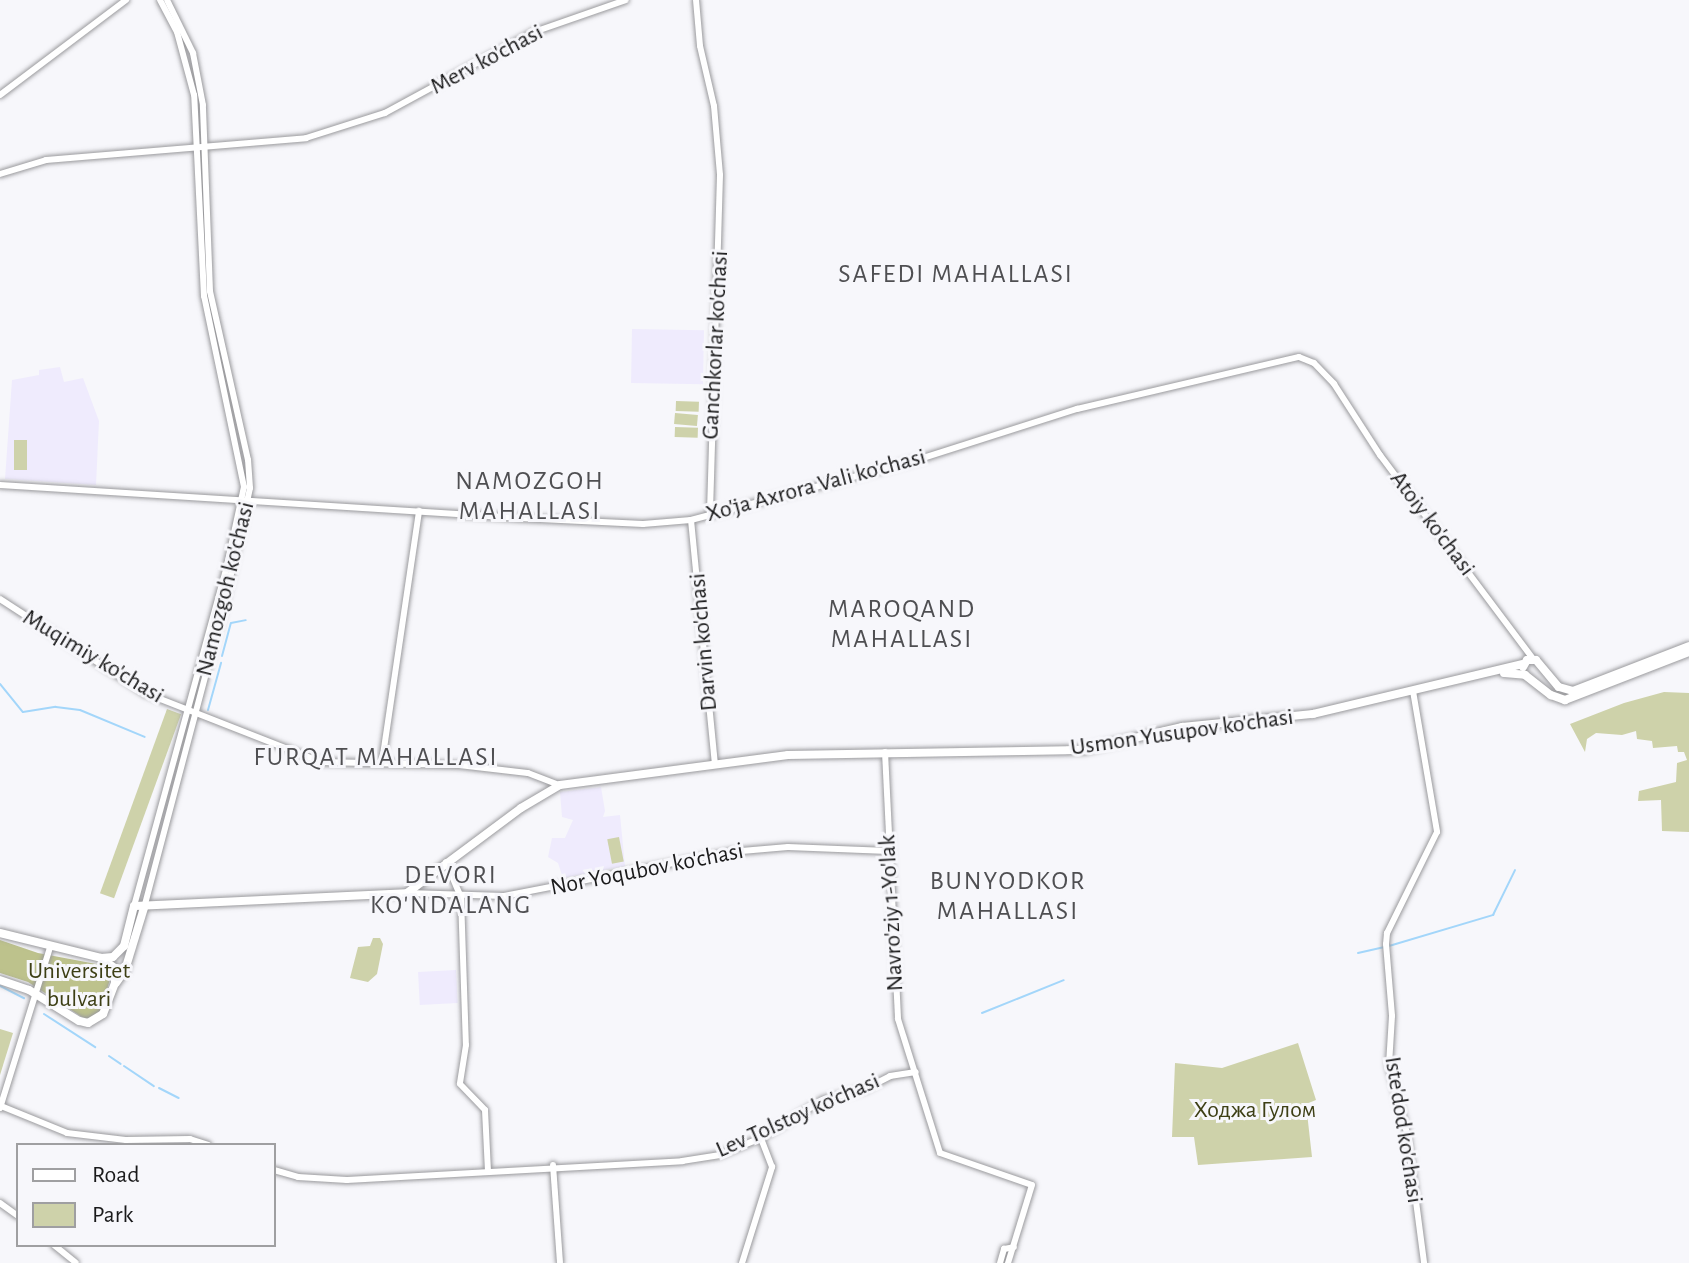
<!DOCTYPE html>
<meta charset="utf-8">
<style>
body{margin:0}
#map{position:relative;width:1689px;height:1263px;overflow:hidden;background:#f7f7fb;font-family:"Alegreya Sans",sans-serif}
div>[style]{position:absolute}
.education>*{inset:0;background:#efebfd;transform-origin:0 0}
.green>*{inset:0;background:#ced2aa;transform-origin:0 0}
.forest>*{inset:0;background:#bdc28c}
.stream>*{height:2px;margin:-1px;padding:0 1px;transform-origin:1px;border-radius:1px;background:#a3d6fa}
.roads{filter:drop-shadow(0 0 2px #9a9a9d) drop-shadow(0 0 2px #9a9a9d)}
.secondary>*{height:6px;margin:-3px;padding:0 3px;transform-origin:3px;border-radius:3px;background:#fff}
.primary>*{height:8px;margin:-4px;padding:0 4px;transform-origin:4px;border-radius:4px;background:#fff}
span{translate:-50% -50%;white-space:nowrap;text-align:center;line-height:1.15;-webkit-text-stroke:6px #f7f7fb;paint-order:stroke}
.street-label{font-size:24px;color:#1a1a1b}
.park-label{font-size:24px;color:#3d3f15}
.neighbourhood-label{font-size:26px;color:#4f4f52;letter-spacing:2px}
.legend{position:absolute;left:16px;top:1143px;width:260px;height:104px;box-sizing:border-box;background:#f7f7fb;border:2px solid #9f9fa1;margin:0;padding:10px 14px;list-style:none;font-size:24px;color:#1a1a1b}
.legend li{display:flex;align-items:center;gap:16px;height:40px}
.legend b{width:40px;border:2px solid #9f9fa1}
</style>
<div id="map">
<div class="education">
<div style="left:632px;top:329px;width:72px;height:54px;rotate:1deg"></div>
<div style="clip-path:polygon(60px 367px,64px 382px,83px 378px,99px 421px,96px 485px,5px 479px,12px 380px,39px 375px,39px 370px)"></div>
<div style="clip-path:polygon(601px 787px,605px 811px,603px 817px,620px 815px,625px 866px,563px 878px,558px 863px,548px 857px,552px 838px,565px 838px,573px 820px,562px 817px,560px 792px)"></div>
<div style="left:456px;top:970px;width:33px;height:38px;rotate:87deg"></div>
</div>
<div class="green">
<div style="left:676px;top:401px;width:23px;height:10px;rotate:2deg"></div>
<div style="left:675px;top:413px;width:23px;height:11px;rotate:5deg"></div>
<div style="left:675px;top:427px;width:23px;height:10px;rotate:2deg"></div>
<div style="left:14px;top:440px;width:13px;height:30px"></div>
<div style="clip-path:polygon(1664px 692px,1689px 693px,1689px 832px,1662px 831px,1661px 800px,1638px 801px,1639px 791px,1676px 782px,1677px 763px,1687px 760px,1684px 752px,1678px 752px,1677px 746px,1653px 748px,1652px 741px,1637px 739px,1636px 731px,1622px 735px,1596px 733px,1587px 739px,1585px 752px,1570px 724px,1624px 703px)"></div>
<div style="left:167px;top:709px;width:15px;height:196px;rotate:20deg"></div>
<div style="left:619px;top:837px;width:25px;height:12px;rotate:79deg"></div>
<div style="clip-path:polygon(373px 938px,380px 938px,383px 944px,377px 974px,368px 982px,350px 978px,358px 947px,370px 946px)"></div>
<div style="clip-path:polygon(0 1029px,13px 1033px,0 1075px)"></div>
<div style="clip-path:polygon(1298px 1043px,1316px 1100px,1306px 1104px,1312px 1157px,1198px 1165px,1194px 1137px,1172px 1137px,1175px 1063px,1222px 1068px)"></div>
</div>
<div class="forest">
<div style="clip-path:polygon(0 940px,38px 953px,107px 966px,111px 976px,100px 1013px,88px 1019px,82px 1017px,28px 982px,0 973px)"></div>
</div>
<div class="stream">
<div style="left:222px;top:656px;width:34px;rotate:-75deg"></div>
<div style="left:231px;top:623px;width:15px;rotate:-11deg"></div>
<div style="left:0;top:684px;width:36px;rotate:51deg"></div>
<div style="left:23px;top:712px;width:33px;rotate:-9deg"></div>
<div style="left:56px;top:707px;width:24px;rotate:7deg"></div>
<div style="left:80px;top:710px;width:70px;rotate:22.6deg"></div>
<div style="left:208px;top:710px;width:49px;rotate:-74.5deg"></div>
<div style="left:1389px;top:946px;width:109px;rotate:-16.6deg"></div>
<div style="left:1493px;top:915px;width:50px;rotate:-63.9deg"></div>
<div style="left:1358px;top:953px;width:26px;rotate:-13deg"></div>
<div style="left:0;top:986px;width:27px;rotate:27deg"></div>
<div style="left:982px;top:1013px;width:88px;rotate:-21.9deg"></div>
<div style="left:44px;top:1014px;width:61px;rotate:32.9deg"></div>
<div style="left:109px;top:1056px;width:14px;rotate:34deg"></div>
<div style="left:124px;top:1066px;width:36px;rotate:34deg"></div>
<div style="left:159px;top:1088px;width:22px;rotate:27deg"></div>
</div>
<div class="roads">
<div class="secondary">
<div style="left:696px;top:0;width:46px;rotate:85deg"></div>
<div style="left:700px;top:46px;width:62px;rotate:76.9deg"></div>
<div style="left:714px;top:106px;width:69px;rotate:85deg"></div>
<div style="left:720px;top:175px;width:340px;rotate:91.7deg"></div>
<div style="left:0;top:95px;width:158px;rotate:-37deg"></div>
<div style="left:0;top:174px;width:48px;rotate:-16.9deg"></div>
<div style="left:46px;top:160px;width:261px;rotate:-4.8deg"></div>
<div style="left:306px;top:138px;width:83px;rotate:-17.6deg"></div>
<div style="left:385px;top:113px;width:170px;rotate:-28.5deg"></div>
<div style="left:534px;top:32px;width:97px;rotate:-19.2deg"></div>
<div style="left:0;top:485px;width:521px;rotate:3.63deg"></div>
<div style="left:520px;top:518px;width:123px;rotate:2.8deg"></div>
<div style="left:643px;top:524px;width:48px;rotate:-4.8deg"></div>
<div style="left:691px;top:520px;width:237px;rotate:-14.9deg"></div>
<div style="left:920px;top:459px;width:165px;rotate:-17.7deg"></div>
<div style="left:1077px;top:409px;width:228px;rotate:-13.2deg"></div>
<div style="left:1299px;top:357px;width:16px;rotate:22deg"></div>
<div style="left:1314px;top:363px;width:29px;rotate:46deg"></div>
<div style="left:1334px;top:384px;width:85px;rotate:57.1deg"></div>
<div style="left:1380px;top:455px;width:255px;rotate:53.1deg"></div>
<div style="left:691px;top:520px;width:245px;rotate:84.4deg"></div>
<div style="left:0;top:599px;width:173px;rotate:33deg"></div>
<div style="left:145px;top:693px;width:189px;rotate:21.4deg"></div>
<div style="left:321px;top:762px;width:138px;rotate:1.2deg"></div>
<div style="left:459px;top:765px;width:69px;rotate:6.6deg"></div>
<div style="left:528px;top:773px;width:34px;rotate:21deg"></div>
<div style="left:1413px;top:691px;width:143px;rotate:80.3deg"></div>
<div style="left:1437px;top:832px;width:113px;rotate:116.3deg"></div>
<div style="left:1387px;top:933px;width:11px;rotate:95deg"></div>
<div style="left:1386px;top:944px;width:72px;rotate:85.2deg"></div>
<div style="left:1392px;top:1016px;width:49px;rotate:93.5deg"></div>
<div style="left:1389px;top:1065px;width:70px;rotate:75.2deg"></div>
<div style="left:1407px;top:1133px;width:131px;rotate:82.5deg"></div>
<div style="left:885px;top:752px;width:267px;rotate:87.2deg"></div>
<div style="left:898px;top:1019px;width:140px;rotate:72.6deg"></div>
<div style="left:940px;top:1153px;width:97px;rotate:19.2deg"></div>
<div style="left:1032px;top:1185px;width:82px;rotate:107.1deg"></div>
<div style="left:382px;top:762px;width:254px;rotate:-81.6deg"></div>
<div style="left:446px;top:862px;width:38px;rotate:67deg"></div>
<div style="left:461px;top:897px;width:148px;rotate:88.1deg"></div>
<div style="left:466px;top:1045px;width:39px;rotate:99deg"></div>
<div style="left:460px;top:1084px;width:36px;rotate:46deg"></div>
<div style="left:485px;top:1110px;width:61px;rotate:87.2deg"></div>
<div style="left:407px;top:893px;width:97px;rotate:1.8deg"></div>
<div style="left:504px;top:896px;width:230px;rotate:-11deg"></div>
<div style="left:730px;top:852px;width:58px;rotate:-4.9deg"></div>
<div style="left:788px;top:847px;width:100px;rotate:2.3deg"></div>
<div style="left:134px;top:906px;width:348px;rotate:-74.7deg"></div>
<div style="left:226px;top:570px;width:85px;rotate:-77.8deg"></div>
<div style="left:244px;top:487px;width:195px;rotate:-101.8deg"></div>
<div style="left:204px;top:296px;width:201px;rotate:-92.8deg"></div>
<div style="left:194px;top:95px;width:65px;rotate:-105.1deg"></div>
<div style="left:177px;top:32px;width:36px;rotate:-118deg"></div>
<div style="left:144px;top:908px;width:308px;rotate:-75.2deg"></div>
<div style="left:223px;top:610px;width:125px;rotate:-77.5deg"></div>
<div style="left:250px;top:488px;width:28px;rotate:-94deg"></div>
<div style="left:248px;top:460px;width:173px;rotate:-102.7deg"></div>
<div style="left:210px;top:291px;width:186px;rotate:-92.2deg"></div>
<div style="left:203px;top:105px;width:53px;rotate:-100.9deg"></div>
<div style="left:193px;top:53px;width:59px;rotate:-116.1deg"></div>
<div style="left:1px;top:1106px;width:71px;rotate:22.2deg"></div>
<div style="left:67px;top:1133px;width:59px;rotate:6.8deg"></div>
<div style="left:126px;top:1140px;width:64px;rotate:-0.9deg"></div>
<div style="left:190px;top:1139px;width:19px;rotate:18deg"></div>
<div style="left:0;top:1108px;width:169px;rotate:-72.7deg"></div>
<div style="left:553px;top:1165px;width:98px;rotate:85.9deg"></div>
<div style="left:274px;top:1170px;width:25px;rotate:16deg"></div>
<div style="left:298px;top:1177px;width:49px;rotate:3.5deg"></div>
<div style="left:347px;top:1180px;width:336px;rotate:-3.2deg"></div>
<div style="left:682px;top:1161px;width:37px;rotate:-9deg"></div>
<div style="left:719px;top:1155px;width:45px;rotate:-22deg"></div>
<div style="left:761px;top:1138px;width:73px;rotate:-31.5deg"></div>
<div style="left:823px;top:1100px;width:43px;rotate:-14.7deg"></div>
<div style="left:865px;top:1089px;width:28px;rotate:-27deg"></div>
<div style="left:890px;top:1076px;width:26px;rotate:-9deg"></div>
<div style="left:0;top:1203px;width:22px;rotate:36deg"></div>
<div style="left:54px;top:1245px;width:28px;rotate:39deg"></div>
<div style="left:742px;top:1263px;width:101px;rotate:-72.6deg"></div>
<div style="left:772px;top:1167px;width:31px;rotate:-111deg"></div>
<div style="left:1000px;top:1263px;width:15px;rotate:-74deg"></div>
<div style="left:1004px;top:1249px;width:10px;rotate:-11deg"></div>
</div>
<div class="primary">
<div style="left:1523px;top:667px;width:8px;rotate:-60deg"></div>
<div style="left:1527px;top:660px;width:9px"></div>
<div style="left:1536px;top:660px;width:35px;rotate:50deg"></div>
<div style="left:1559px;top:687px;width:15px;rotate:16deg"></div>
<div style="left:1573px;top:691px;width:124px;rotate:-21.2deg"></div>
<div style="left:1504px;top:673px;width:21px;rotate:5deg"></div>
<div style="left:1525px;top:675px;width:33px;rotate:38deg"></div>
<div style="left:1551px;top:695px;width:15px;rotate:20deg"></div>
<div style="left:1565px;top:700px;width:133px;rotate:-21.2deg"></div>
<div style="left:0;top:933px;width:104px;rotate:13.9deg"></div>
<div style="left:101px;top:958px;width:17px;rotate:36deg"></div>
<div style="left:115px;top:968px;width:15px;rotate:90deg"></div>
<div style="left:115px;top:983px;width:33px;rotate:111deg"></div>
<div style="left:103px;top:1014px;width:17px;rotate:149deg"></div>
<div style="left:88px;top:1023px;width:9px;rotate:-167deg"></div>
<div style="left:79px;top:1021px;width:59px;rotate:-148.2deg"></div>
<div style="left:29px;top:990px;width:31px;rotate:-161deg"></div>
<div style="left:101px;top:958px;width:12px;rotate:-5deg"></div>
<div style="left:113px;top:957px;width:16px;rotate:-45deg"></div>
<div style="left:124px;top:946px;width:41px;rotate:-76deg"></div>
<div style="left:134px;top:906px;width:273px;rotate:-2.7deg"></div>
<div style="left:407px;top:893px;width:142px;rotate:-36.7deg"></div>
<div style="left:521px;top:808px;width:45px;rotate:-30.5deg"></div>
<div style="left:560px;top:785px;width:230px;rotate:-7.5deg"></div>
<div style="left:788px;top:755px;width:295px;rotate:-1deg"></div>
<div style="left:1083px;top:750px;width:102px;rotate:-13.1deg"></div>
<div style="left:1182px;top:727px;width:132px;rotate:-5.7deg"></div>
<div style="left:1313px;top:714px;width:216px;rotate:-13.4deg"></div>
<div style="left:116px;top:983px;width:16px;rotate:-55deg"></div>
<div style="left:125px;top:970px;width:65px;rotate:-73deg"></div>
</div>
</div>
<div class="street-label">
<span style="left:487px;top:60px;rotate:-28deg">Merv ko'chasi</span>
<span style="left:716px;top:345px;rotate:-87deg">Ganchkorlar ko'chasi</span>
<span style="left:816px;top:486px;rotate:-15deg">Xo'ja Axrora Vali ko'chasi</span>
<span style="left:1432px;top:524px;rotate:53deg">Atoiy ko'chasi</span>
<span style="left:226px;top:589px;rotate:-76deg">Namozgoh ko'chasi</span>
<span style="left:704px;top:642px;rotate:-95deg">Darvin ko'chasi</span>
<span style="left:93px;top:657px;rotate:31deg">Muqimiy ko'chasi</span>
<span style="left:1182px;top:733px;rotate:-8deg">Usmon Yusupov ko'chasi</span>
<span style="left:647px;top:870px;rotate:-11deg">Nor Yoqubov ko'chasi</span>
<span style="left:892px;top:913px;rotate:-93deg">Navro'ziy 1-Yo'lak</span>
<span style="left:798px;top:1116px;rotate:-24deg">Lev Tolstoy ko'chasi</span>
<span style="left:1403px;top:1130px;rotate:81deg">Iste'dod ko'chasi</span>
</div>
<div class="park-label">
<span style="left:79px;top:986px">Universitet<br>bulvari</span>
<span style="left:1255px;top:1111px">Ходжа Гулом</span>
</div>
<div class="neighbourhood-label">
<span style="left:956px;top:275px">SAFEDI MAHALLASI</span>
<span style="left:530px;top:497px">NAMOZGOH<br>MAHALLASI</span>
<span style="left:902px;top:625px">MAROQAND<br>MAHALLASI</span>
<span style="left:376px;top:758px">FURQAT MAHALLASI</span>
<span style="left:451px;top:891px">DEVORI<br>KO'NDALANG</span>
<span style="left:1008px;top:897px">BUNYODKOR<br>MAHALLASI</span>
</div>
<ul class="legend">
<li><b style="height:10px;background:#fff"></b>Road</li>
<li><b style="height:22px;background:#ced2aa"></b>Park</li>
</ul>
</div>
